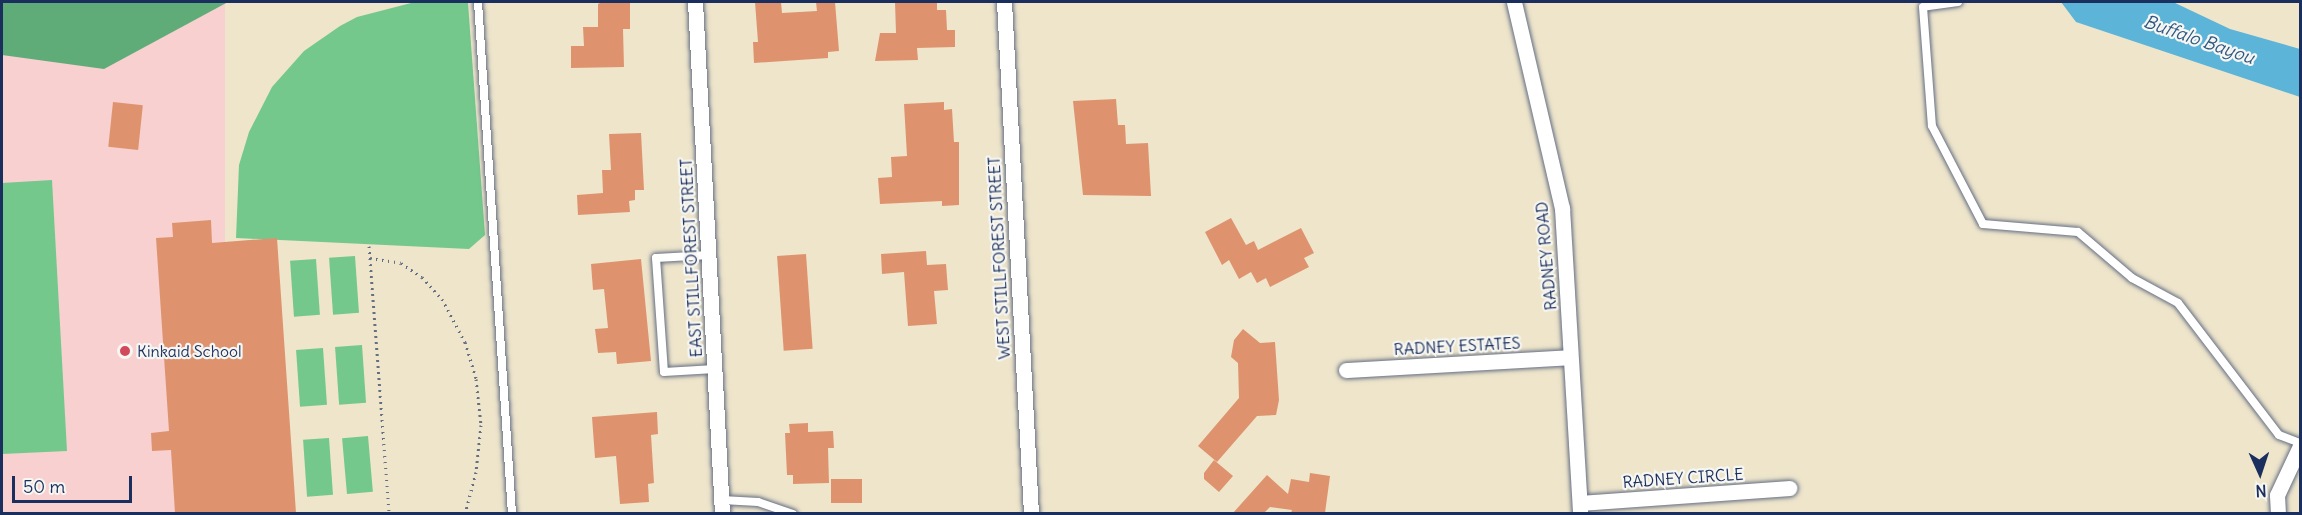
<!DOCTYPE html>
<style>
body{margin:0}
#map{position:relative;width:2302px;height:515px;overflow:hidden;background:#eee5cb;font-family:Delius,sans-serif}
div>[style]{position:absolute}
.built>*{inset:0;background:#f7d0cf;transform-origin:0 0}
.green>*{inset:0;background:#74c88c;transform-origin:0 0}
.forest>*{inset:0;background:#5fac78}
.water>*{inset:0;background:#5cb4d9}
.building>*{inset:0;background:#de936e;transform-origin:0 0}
.path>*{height:3px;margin-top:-1.5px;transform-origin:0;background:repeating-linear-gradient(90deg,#656f84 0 1.5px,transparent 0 6px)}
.roads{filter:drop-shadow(0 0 2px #656f84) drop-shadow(0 0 2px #656f84)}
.service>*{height:8px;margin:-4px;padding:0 4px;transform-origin:4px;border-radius:4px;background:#fff}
.minor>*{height:15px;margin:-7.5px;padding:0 7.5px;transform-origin:7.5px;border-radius:7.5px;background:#fff}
.dots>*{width:16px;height:16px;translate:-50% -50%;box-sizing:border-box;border:3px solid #f6f6f2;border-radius:50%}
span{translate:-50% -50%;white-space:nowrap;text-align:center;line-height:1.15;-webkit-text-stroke:4.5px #f6f6f2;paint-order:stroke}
.street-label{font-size:16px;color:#1b2f5e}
.poi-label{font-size:16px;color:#1b2f5e}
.left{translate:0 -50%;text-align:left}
.water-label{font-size:18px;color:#2e5783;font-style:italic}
.frame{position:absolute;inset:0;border:3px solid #1b2f5e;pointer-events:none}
.north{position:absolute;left:2230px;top:443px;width:60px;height:60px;-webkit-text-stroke:4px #f6f6f2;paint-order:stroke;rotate:177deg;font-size:16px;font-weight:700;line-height:24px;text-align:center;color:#1b2f5e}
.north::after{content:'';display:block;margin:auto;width:21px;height:27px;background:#1b2f5e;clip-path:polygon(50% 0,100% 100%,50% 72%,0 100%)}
.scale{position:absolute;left:12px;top:476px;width:120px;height:27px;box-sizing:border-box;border:3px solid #1b2f5e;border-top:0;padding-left:8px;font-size:18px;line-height:21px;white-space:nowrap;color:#1b2f5e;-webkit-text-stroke:4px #f6f6f2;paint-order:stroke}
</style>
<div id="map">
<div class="built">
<div style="left:2px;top:2px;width:223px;height:511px"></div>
</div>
<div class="green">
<div style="clip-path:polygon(415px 2px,468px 3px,485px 235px,469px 249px,236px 238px,239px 165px,249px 132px,272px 87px,304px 51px,340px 26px,357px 17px)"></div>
<div style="clip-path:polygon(52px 180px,67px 451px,2px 454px,2px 183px)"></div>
<div style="left:355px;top:256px;width:57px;height:26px;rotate:86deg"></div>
<div style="left:316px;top:259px;width:56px;height:26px;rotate:86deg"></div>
<div style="left:362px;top:345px;width:58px;height:27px;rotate:86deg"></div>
<div style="left:323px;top:348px;width:57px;height:27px;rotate:86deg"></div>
<div style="left:368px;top:436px;width:56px;height:26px;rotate:85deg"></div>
<div style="left:329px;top:438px;width:57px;height:26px;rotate:86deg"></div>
</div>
<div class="forest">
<div style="clip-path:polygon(2px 2px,228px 2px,104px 69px,2px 55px)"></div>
</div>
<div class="water">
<div style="clip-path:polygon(2061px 2px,2173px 2px,2230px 29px,2300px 49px,2300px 97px,2076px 22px)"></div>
</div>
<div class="building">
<div style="clip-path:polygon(602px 2px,630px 2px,630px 29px,623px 29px,624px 67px,571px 68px,571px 46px,584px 46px,583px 27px,598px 27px,598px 4px)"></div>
<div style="clip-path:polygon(755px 2px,781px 2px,782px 13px,817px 11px,816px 2px,835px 2px,839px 51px,828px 52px,828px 58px,754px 63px,753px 42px,758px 42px)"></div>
<div style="clip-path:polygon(895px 2px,937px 2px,937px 10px,946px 10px,947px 30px,955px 30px,955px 47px,917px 48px,918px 60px,875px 61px,880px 33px,896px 33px)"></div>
<div style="clip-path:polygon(1116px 99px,1118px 125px,1125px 125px,1126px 144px,1148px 143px,1151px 196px,1083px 195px,1073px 101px)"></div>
<div style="left:113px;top:102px;width:30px;height:45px;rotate:6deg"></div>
<div style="clip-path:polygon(944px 102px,944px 110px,952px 109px,954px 142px,959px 142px,959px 205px,942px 206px,942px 201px,880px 204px,878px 178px,892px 177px,891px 157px,907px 156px,904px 104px)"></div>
<div style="clip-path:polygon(641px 133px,644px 190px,635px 190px,635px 200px,629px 201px,630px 212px,578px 215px,577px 195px,603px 193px,602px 170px,611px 170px,609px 134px)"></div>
<div style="clip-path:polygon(1231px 218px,1246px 245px,1254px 241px,1258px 250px,1301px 228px,1314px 253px,1304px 258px,1309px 267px,1270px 287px,1266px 278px,1257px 283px,1251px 272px,1239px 279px,1229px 260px,1222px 265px,1205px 232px)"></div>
<div style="clip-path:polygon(211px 220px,212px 243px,277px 238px,296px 513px,175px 513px,171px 450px,152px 451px,151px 433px,169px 431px,156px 238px,173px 237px,172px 223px)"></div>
<div style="clip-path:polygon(926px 251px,927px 265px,946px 264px,948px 290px,934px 291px,937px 324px,908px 326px,904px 272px,882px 274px,881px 254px)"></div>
<div style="left:806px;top:254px;width:95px;height:29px;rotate:86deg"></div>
<div style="clip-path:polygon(641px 259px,651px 361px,617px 364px,616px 352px,598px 353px,595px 329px,608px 328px,604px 289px,593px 290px,591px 264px)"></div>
<div style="clip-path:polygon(1243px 329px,1260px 343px,1275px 342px,1279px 400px,1276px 415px,1257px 416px,1217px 462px,1198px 446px,1239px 398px,1238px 363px,1231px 357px,1234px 340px)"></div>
<div style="clip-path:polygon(657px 412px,658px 434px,651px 435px,654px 483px,648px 484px,649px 502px,620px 504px,616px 456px,595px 458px,592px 417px)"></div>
<div style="clip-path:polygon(808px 423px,808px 432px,833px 431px,834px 448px,828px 448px,829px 483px,793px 484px,793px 475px,787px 475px,785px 433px,790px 433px,789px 424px)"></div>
<div style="clip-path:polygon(1214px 460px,1233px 476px,1219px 492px,1204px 479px,1204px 473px)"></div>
<div style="clip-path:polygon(1310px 473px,1330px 476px,1325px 513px,1291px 513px,1292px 510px,1270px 507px,1264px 513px,1233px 513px,1267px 475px,1288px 494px,1291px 479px,1309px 482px)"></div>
<div style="left:862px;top:479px;width:24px;height:31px;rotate:90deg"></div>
</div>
<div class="path">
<div style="left:369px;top:246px;width:269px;rotate:85.7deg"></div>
<div style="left:370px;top:258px;width:31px;rotate:9deg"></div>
<div style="left:401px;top:263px;width:25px;rotate:34deg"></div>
<div style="left:422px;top:277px;width:30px;rotate:48deg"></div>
<div style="left:442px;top:299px;width:49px;rotate:61.9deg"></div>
<div style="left:465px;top:342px;width:39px;rotate:73deg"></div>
<div style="left:476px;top:379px;width:46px;rotate:83.8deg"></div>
<div style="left:481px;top:425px;width:47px;rotate:96.1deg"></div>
<div style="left:476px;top:472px;width:43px;rotate:104.7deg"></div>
</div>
<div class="roads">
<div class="service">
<div style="left:478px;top:2px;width:513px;rotate:86.2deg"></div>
<div style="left:1958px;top:2px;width:35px;rotate:172deg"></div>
<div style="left:1923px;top:7px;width:119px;rotate:85.7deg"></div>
<div style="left:1932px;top:126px;width:110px;rotate:62.5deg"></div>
<div style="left:1983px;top:224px;width:95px;rotate:4.8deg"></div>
<div style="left:2078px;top:232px;width:71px;rotate:40.4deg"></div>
<div style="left:2132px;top:278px;width:52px;rotate:28.5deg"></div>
<div style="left:2178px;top:303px;width:166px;rotate:52.6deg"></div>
<div style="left:2279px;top:435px;width:22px;rotate:21deg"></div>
<div style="left:709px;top:255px;width:53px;rotate:176.8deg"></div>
<div style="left:656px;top:258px;width:114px;rotate:86deg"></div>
<div style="left:664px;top:372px;width:51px;rotate:-3.4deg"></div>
<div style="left:722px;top:500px;width:36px;rotate:3deg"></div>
<div style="left:758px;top:502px;width:37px;rotate:19deg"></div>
</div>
<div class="minor">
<div style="left:695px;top:2px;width:513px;rotate:86.98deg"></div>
<div style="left:1004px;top:2px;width:513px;rotate:86.98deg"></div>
<div style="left:1514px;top:2px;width:212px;rotate:76.9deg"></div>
<div style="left:1562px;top:208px;width:307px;rotate:86.6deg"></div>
<div style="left:1346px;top:370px;width:224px;rotate:-3.3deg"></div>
<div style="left:1580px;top:503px;width:210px;rotate:-4.1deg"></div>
<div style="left:2278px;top:514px;width:19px;rotate:-93deg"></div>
<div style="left:2277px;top:495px;width:54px;rotate:-64.9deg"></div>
</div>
</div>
<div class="dots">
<div style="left:125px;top:351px;background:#d1495b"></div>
</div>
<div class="street-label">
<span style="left:1546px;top:256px;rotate:-95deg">RADNEY ROAD</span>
<span style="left:691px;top:258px;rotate:-93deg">EAST STILLFOREST STREET</span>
<span style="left:999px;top:258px;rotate:-93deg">WEST STILLFOREST STREET</span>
<span style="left:1457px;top:346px;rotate:-3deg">RADNEY ESTATES</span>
<span style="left:1683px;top:478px;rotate:-4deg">RADNEY CIRCLE</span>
</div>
<div class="poi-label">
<span class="left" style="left:137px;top:351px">Kinkaid School</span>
</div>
<div class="water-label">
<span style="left:2199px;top:40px;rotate:19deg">Buffalo Bayou</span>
</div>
<div class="frame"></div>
<div class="north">N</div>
<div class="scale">50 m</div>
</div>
